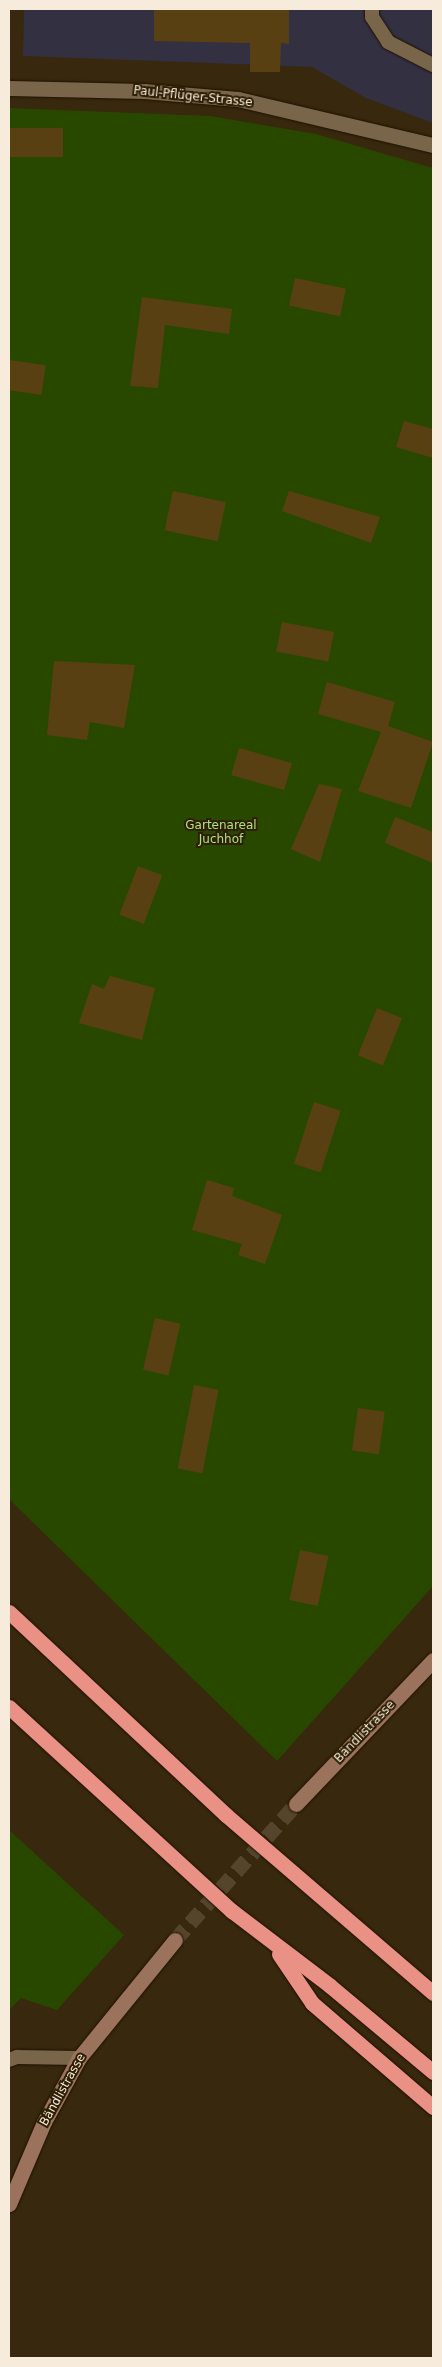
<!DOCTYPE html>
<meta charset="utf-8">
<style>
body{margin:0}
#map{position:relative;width:442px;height:2367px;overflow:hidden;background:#38280d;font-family:"DejaVu Sans",sans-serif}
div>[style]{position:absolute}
.industrial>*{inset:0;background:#333041}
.green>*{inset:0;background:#284800}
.building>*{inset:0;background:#594013;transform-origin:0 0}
.secondary-tunnel>*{height:15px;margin-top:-7.5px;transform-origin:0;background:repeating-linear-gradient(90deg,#55452c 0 15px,transparent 0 23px)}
.roads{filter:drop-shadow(0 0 1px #1f1000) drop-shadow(0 0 1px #1f1000)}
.lane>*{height:14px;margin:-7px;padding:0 7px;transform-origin:7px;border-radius:7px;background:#79664a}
.street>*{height:15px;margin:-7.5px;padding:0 7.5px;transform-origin:7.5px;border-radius:7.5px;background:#79664a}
.secondary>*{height:15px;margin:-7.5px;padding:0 7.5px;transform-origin:7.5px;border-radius:7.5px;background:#9b735c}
.highway>*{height:15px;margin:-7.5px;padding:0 7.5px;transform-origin:7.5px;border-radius:7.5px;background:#e99185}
span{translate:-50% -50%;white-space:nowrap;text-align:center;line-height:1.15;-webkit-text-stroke:4px #2e1e03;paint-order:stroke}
.street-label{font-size:12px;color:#f7ecdc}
.park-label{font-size:12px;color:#abe47d}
.frame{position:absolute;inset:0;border:10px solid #f7ecdc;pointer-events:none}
</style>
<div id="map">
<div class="industrial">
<div style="clip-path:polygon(24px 9px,433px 9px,433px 123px,366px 98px,312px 67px,23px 56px)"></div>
</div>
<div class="green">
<div style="clip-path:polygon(9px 108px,210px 116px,316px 134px,433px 168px,433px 1586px,277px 1761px,9px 1499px)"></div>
<div style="clip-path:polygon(9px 1830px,124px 1935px,57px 2010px,21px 1998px,9px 2010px)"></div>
</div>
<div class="building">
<div style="clip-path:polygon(154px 9px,289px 9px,289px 44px,281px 43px,280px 72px,250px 72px,250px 43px,154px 41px)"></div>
<div style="left:9px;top:128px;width:54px;height:29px"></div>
<div style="left:295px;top:278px;width:52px;height:28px;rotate:12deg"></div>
<div style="clip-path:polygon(142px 297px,232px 309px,229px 334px,165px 325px,158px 388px,130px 386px)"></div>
<div style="left:9px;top:360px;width:37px;height:30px;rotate:8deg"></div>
<div style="clip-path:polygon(404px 421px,433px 429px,433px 458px,396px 447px)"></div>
<div style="left:173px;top:491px;width:54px;height:40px;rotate:12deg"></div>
<div style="clip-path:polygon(289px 491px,380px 517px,371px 543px,282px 511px)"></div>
<div style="left:282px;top:622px;width:53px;height:30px;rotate:11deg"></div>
<div style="clip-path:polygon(54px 661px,135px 665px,124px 728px,90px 722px,87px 740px,47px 735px)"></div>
<div style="clip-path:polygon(327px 682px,395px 702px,388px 726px,433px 742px,411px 808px,358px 791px,381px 732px,318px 714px)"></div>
<div style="left:239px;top:748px;width:55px;height:28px;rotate:16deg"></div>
<div style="clip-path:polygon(319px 784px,342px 789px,320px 862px,291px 849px)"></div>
<div style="clip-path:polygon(395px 817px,433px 832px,433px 863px,385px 843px)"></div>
<div style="left:138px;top:866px;width:26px;height:52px;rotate:21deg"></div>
<div style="clip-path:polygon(110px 976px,155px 988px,142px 1040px,79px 1023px,92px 984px,104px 989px)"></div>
<div style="left:377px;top:1008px;width:27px;height:51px;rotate:22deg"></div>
<div style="left:314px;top:1102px;width:28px;height:65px;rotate:18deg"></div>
<div style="clip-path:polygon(207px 1180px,234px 1188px,232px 1196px,282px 1215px,265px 1264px,238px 1255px,242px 1244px,192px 1230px)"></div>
<div style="left:155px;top:1318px;width:26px;height:53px;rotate:13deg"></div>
<div style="left:194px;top:1385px;width:25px;height:85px;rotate:11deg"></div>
<div style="left:358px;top:1408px;width:27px;height:43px;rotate:8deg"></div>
<div style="left:300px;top:1550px;width:29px;height:51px;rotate:12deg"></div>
</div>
<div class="secondary-tunnel">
<div style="left:175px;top:1940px;width:182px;rotate:-48.3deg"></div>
</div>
<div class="roads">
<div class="lane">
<div style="left:372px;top:9px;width:8px;rotate:90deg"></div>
<div style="left:372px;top:17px;width:30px;rotate:57deg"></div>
<div style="left:388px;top:42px;width:51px;rotate:27.1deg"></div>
<div style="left:9px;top:2060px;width:9px;rotate:-21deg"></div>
<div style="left:17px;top:2057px;width:62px;rotate:0.9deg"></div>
</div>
<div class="street">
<div style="left:9px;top:88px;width:135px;rotate:1.3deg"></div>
<div style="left:144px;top:91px;width:94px;rotate:4.9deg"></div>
<div style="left:238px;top:99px;width:200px;rotate:13.3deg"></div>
</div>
<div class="secondary">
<div style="left:296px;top:1804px;width:199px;rotate:-46.4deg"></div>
<div style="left:9px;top:2204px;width:89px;rotate:-66.9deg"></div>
<div style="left:44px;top:2122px;width:73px;rotate:-61.3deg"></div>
<div style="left:79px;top:2058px;width:152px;rotate:-50.9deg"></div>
</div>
<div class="highway">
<div style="left:9px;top:1612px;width:297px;rotate:43.1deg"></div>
<div style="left:226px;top:1815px;width:273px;rotate:40.7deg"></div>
<div style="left:9px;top:1707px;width:302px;rotate:42.5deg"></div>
<div style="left:232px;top:1911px;width:122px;rotate:37.3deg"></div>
<div style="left:329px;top:1985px;width:136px;rotate:39.9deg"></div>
<div style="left:279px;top:1954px;width:59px;rotate:56deg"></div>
<div style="left:312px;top:2003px;width:160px;rotate:40.7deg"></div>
</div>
</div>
<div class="street-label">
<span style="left:193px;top:97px;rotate:6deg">Paul-Pflüger-Strasse</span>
<span style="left:365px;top:1732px;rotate:-46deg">Bändlistrasse</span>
<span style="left:63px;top:2090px;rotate:-61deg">Bändlistrasse</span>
</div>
<div class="park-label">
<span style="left:221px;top:833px">Gartenareal<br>Juchhof</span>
</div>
<div class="frame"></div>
</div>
